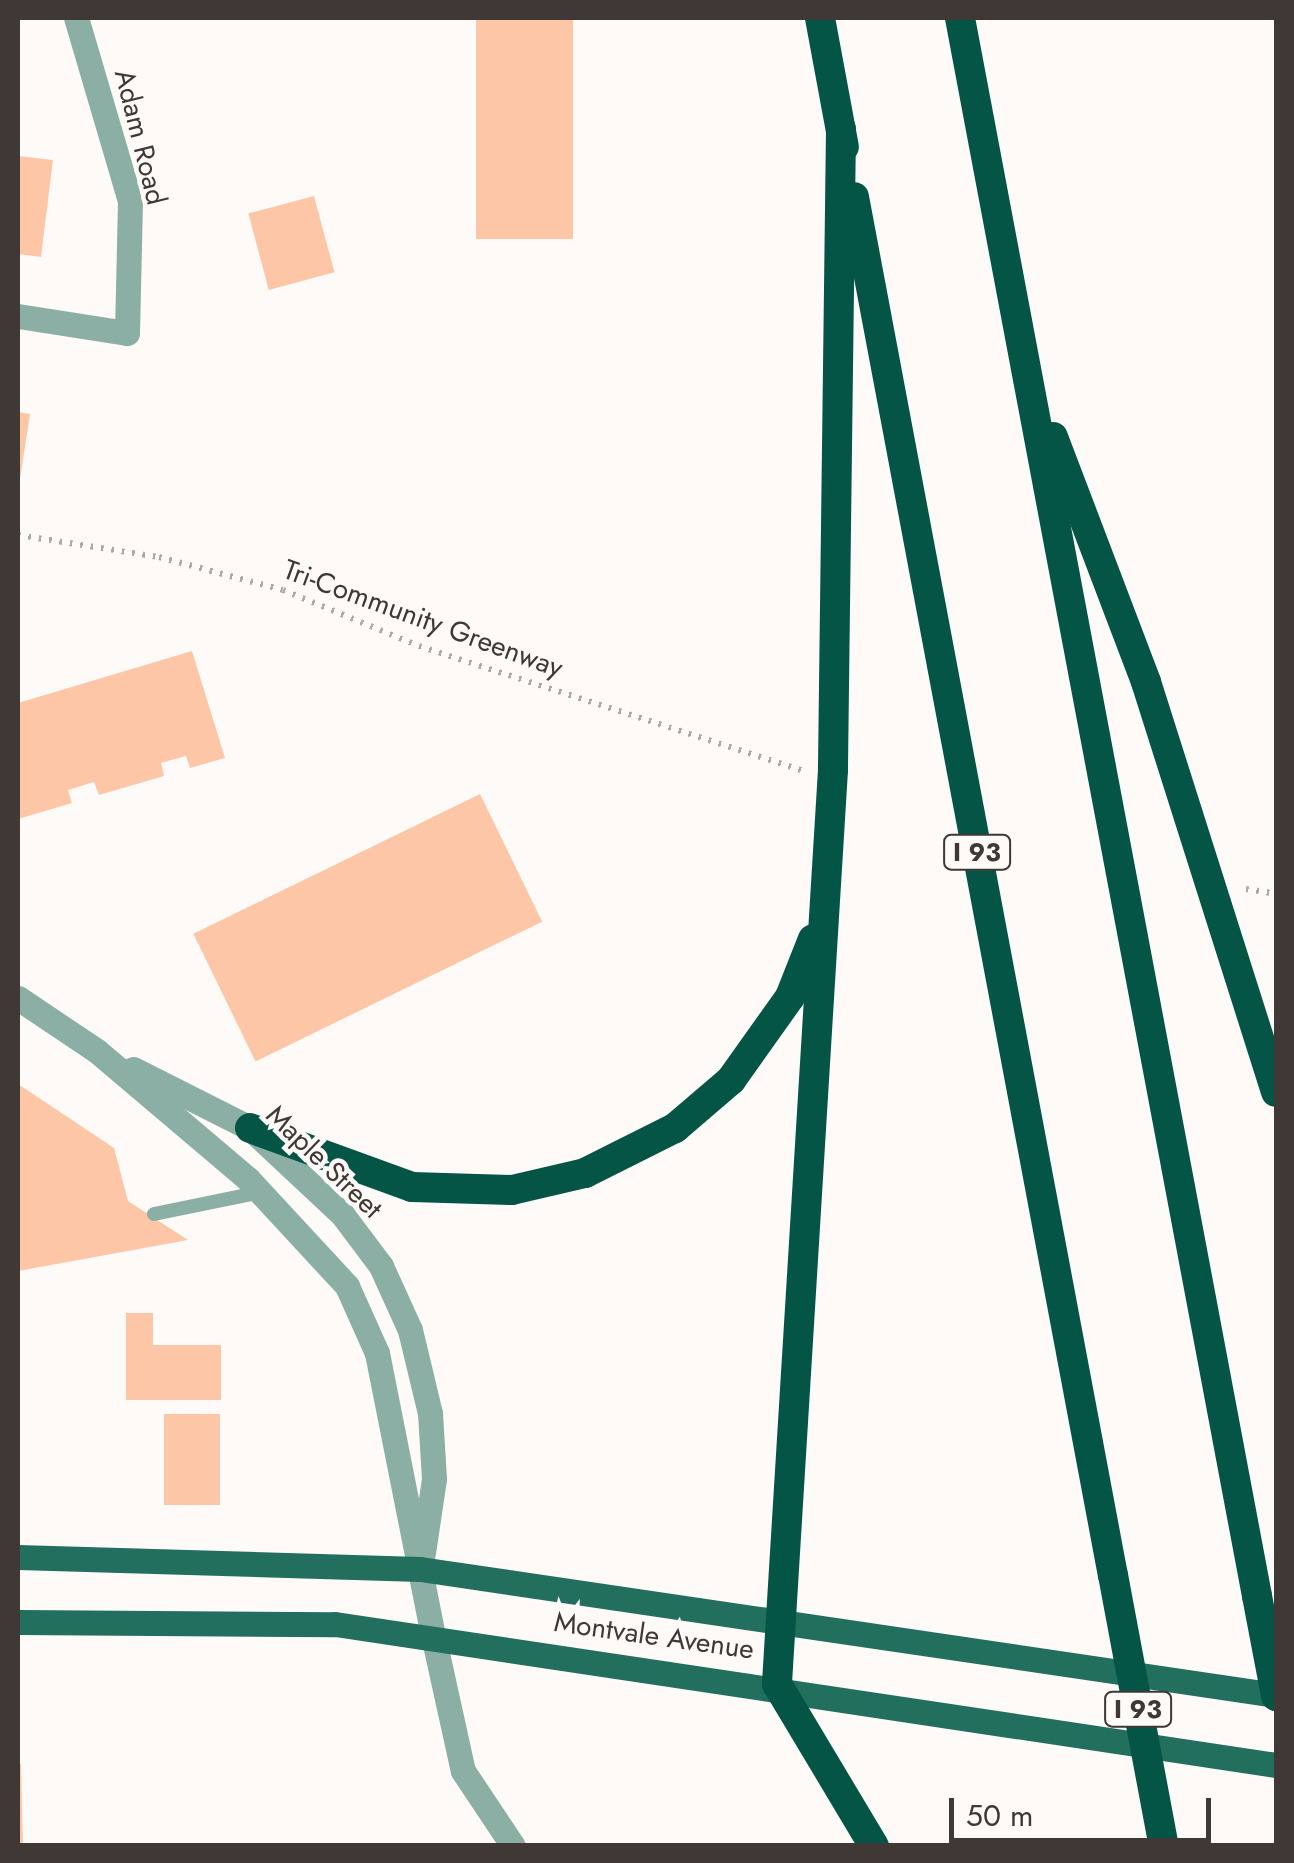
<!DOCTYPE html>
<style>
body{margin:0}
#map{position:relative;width:1294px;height:1863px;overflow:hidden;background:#fefaf8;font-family:Jost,sans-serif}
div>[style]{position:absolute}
.building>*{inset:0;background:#fdc7a7;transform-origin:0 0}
.path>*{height:6px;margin-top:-3px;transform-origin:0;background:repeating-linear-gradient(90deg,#aea9a6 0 2.5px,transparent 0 10.5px)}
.service>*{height:14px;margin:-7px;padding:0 7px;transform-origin:7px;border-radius:7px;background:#8bafa4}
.minor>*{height:25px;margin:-12.5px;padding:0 12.5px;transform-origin:12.5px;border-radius:12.5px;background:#8bafa4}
.tertiary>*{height:25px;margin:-12.5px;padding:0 12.5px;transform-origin:12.5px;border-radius:12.5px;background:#8bafa4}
.primary>*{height:25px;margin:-12.5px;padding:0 12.5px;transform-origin:12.5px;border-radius:12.5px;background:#226f5e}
.motorway>*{height:30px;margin:-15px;padding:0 15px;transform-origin:15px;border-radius:15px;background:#045546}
.motorway-bridge>*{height:30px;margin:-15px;padding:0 15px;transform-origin:15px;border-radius:15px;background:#045546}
span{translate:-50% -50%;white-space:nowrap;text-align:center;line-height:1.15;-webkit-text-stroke:9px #fefaf8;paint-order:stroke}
.shield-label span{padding:2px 8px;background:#fefaf8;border:2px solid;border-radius:8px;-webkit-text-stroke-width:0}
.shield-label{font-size:25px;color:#3f3834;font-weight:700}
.street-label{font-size:28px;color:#3f3834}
.frame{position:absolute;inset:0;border:20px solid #3f3834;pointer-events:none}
.scale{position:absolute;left:949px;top:1798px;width:262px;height:45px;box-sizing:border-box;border:5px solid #3f3834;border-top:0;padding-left:12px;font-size:30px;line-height:35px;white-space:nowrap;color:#3f3834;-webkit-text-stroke:8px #fefaf8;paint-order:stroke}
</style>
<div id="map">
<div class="building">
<div style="left:476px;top:18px;width:97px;height:221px"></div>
<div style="clip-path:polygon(18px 156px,53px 160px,41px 257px,18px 254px)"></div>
<div style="left:314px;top:196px;width:79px;height:68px;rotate:75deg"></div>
<div style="clip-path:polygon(18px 412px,30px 414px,20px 479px,18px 479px)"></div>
<div style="clip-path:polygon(192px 651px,225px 758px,190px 768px,186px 756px,161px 763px,164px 776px,99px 795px,94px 782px,68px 790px,72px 803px,18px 819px,18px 703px)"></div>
<div style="left:480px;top:794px;width:142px;height:319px;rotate:64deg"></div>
<div style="clip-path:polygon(18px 1084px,114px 1148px,128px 1201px,188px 1240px,18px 1271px)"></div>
<div style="clip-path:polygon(126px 1313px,153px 1313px,153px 1345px,221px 1345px,221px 1400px,126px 1400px)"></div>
<div style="left:164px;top:1414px;width:56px;height:91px"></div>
<div style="clip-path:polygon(18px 1764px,21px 1764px,23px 1846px,18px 1846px)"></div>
</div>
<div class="path">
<div style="left:18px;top:535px;width:143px;rotate:8.9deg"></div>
<div style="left:159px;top:557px;width:128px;rotate:14.9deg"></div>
<div style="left:283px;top:590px;width:147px;rotate:22.4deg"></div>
<div style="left:419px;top:646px;width:405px;rotate:18deg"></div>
<div style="left:1246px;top:889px;width:30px;rotate:9deg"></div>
</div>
<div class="service">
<div style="left:154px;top:1214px;width:109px;rotate:-11.6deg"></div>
</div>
<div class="minor">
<div style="left:18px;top:316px;width:110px;rotate:8.9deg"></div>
<div style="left:127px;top:333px;width:132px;rotate:-88.7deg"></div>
<div style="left:130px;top:201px;width:191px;rotate:-106.4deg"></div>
<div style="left:433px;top:1635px;width:139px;rotate:77.6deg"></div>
<div style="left:463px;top:1771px;width:90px;rotate:56.3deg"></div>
</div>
<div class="tertiary">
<div style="left:18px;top:998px;width:95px;rotate:33.9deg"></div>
<div style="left:97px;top:1051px;width:198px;rotate:40.3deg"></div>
<div style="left:248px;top:1179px;width:146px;rotate:47.2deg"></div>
<div style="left:347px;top:1286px;width:73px;rotate:65.9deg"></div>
<div style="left:377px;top:1353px;width:288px;rotate:78.8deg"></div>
<div style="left:133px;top:1069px;width:131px;rotate:26.8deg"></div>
<div style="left:250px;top:1128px;width:126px;rotate:43.1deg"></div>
<div style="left:342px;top:1214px;width:65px;rotate:53.1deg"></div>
<div style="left:381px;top:1266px;width:70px;rotate:65.6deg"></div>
<div style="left:410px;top:1330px;width:85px;rotate:76.5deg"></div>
<div style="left:430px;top:1413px;width:66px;rotate:86.5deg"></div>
<div style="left:434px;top:1479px;width:75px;rotate:98.5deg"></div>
</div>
<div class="primary">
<div style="left:18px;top:1557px;width:402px;rotate:1.7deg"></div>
<div style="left:420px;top:1569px;width:865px;rotate:8.37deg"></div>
<div style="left:18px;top:1622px;width:317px;rotate:0.4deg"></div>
<div style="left:335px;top:1624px;width:952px;rotate:8.52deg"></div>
</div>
<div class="motorway">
<div style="left:820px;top:18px;width:131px;rotate:79.5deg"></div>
<div style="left:960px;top:18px;width:1606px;rotate:79.34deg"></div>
<div style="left:841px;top:129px;width:641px;rotate:90.72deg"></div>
<div style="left:833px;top:770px;width:916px;rotate:93.51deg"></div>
<div style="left:777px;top:1684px;width:189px;rotate:59.1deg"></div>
<div style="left:854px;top:197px;width:1402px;rotate:79.36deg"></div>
<div style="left:1053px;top:437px;width:262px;rotate:69.2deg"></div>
<div style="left:1146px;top:682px;width:430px;rotate:72.4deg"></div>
<div style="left:250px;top:1128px;width:172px;rotate:20deg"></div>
<div style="left:412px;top:1187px;width:100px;rotate:1.7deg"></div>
<div style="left:512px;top:1190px;width:75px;rotate:-13.1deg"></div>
<div style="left:585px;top:1173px;width:101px;rotate:-26.6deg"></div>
<div style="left:675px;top:1128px;width:74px;rotate:-40.6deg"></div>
<div style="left:731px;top:1080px;width:102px;rotate:-54.6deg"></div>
<div style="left:790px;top:997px;width:62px;rotate:-68.4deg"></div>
</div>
<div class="motorway-bridge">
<div style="left:1113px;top:1575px;width:273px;rotate:79.4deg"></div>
<div style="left:1257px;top:1596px;width:102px;rotate:79.2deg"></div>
</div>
<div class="shield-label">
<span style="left:977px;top:852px">I 93</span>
<span style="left:1138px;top:1709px">I 93</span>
</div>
<div class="street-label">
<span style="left:140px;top:137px;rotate:76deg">Adam Road</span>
<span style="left:423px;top:619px;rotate:20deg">Tri-Community Greenway</span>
<span style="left:324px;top:1162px;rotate:44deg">Maple Street</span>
<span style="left:654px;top:1636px;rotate:8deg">Montvale Avenue</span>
</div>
<div class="frame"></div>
<div class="scale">50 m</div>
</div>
